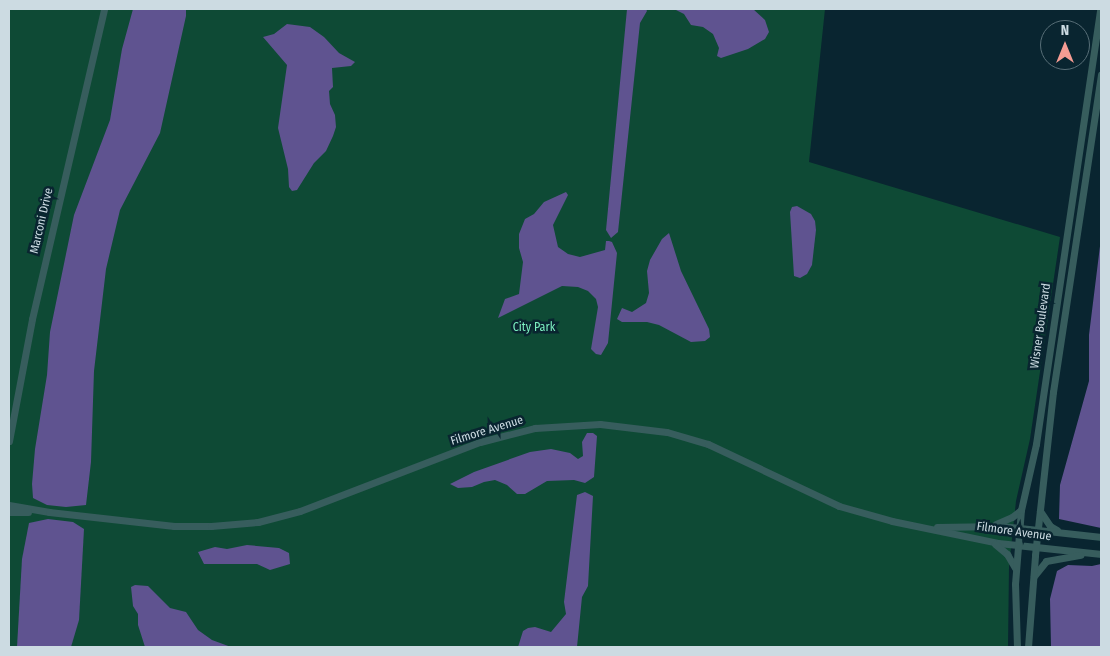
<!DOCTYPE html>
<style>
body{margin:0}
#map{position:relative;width:1110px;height:656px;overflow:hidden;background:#092530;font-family:"Fira Sans Condensed",sans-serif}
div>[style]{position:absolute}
.green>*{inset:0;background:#0e4a35}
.water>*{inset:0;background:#5f5390}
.tertiary>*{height:7px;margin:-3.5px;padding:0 3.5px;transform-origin:3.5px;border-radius:3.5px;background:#375d5d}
span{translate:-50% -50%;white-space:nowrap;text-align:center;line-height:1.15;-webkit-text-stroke:5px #092530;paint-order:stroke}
.street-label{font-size:12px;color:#ccdbe2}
.park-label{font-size:12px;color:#7df1c2}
.frame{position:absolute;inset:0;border:10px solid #ccdbe2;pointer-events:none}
.north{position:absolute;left:1040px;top:20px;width:50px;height:50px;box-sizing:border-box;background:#092530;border:1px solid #576e77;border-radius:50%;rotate:0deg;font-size:14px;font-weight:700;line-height:20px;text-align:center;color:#ccdbe2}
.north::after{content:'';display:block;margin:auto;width:18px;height:22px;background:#f59c93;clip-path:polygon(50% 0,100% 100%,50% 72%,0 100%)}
</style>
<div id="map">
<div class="green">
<div style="clip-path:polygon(9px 9px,825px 9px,809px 162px,1060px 237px,1030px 439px,1016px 501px,1009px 567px,1008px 647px,9px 647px)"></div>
</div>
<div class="water">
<div style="clip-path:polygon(133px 9px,186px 9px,186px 16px,160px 133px,120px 210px,106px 269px,94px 371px,91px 462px,86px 505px,66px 507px,47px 505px,33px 498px,32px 484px,35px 449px,47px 375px,50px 332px,74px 215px,110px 120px,122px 49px)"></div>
<div style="clip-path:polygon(627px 9px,646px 9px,647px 11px,640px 23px,618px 232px,611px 238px,606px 230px)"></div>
<div style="clip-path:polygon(674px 9px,753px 9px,765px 20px,769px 32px,765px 39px,748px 49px,721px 58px,717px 56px,719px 48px,713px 34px,703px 27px,691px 25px,684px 14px)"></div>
<div style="clip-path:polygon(287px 24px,310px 27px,324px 37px,339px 53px,355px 62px,351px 66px,332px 68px,333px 87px,329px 91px,330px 104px,335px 115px,336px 127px,333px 136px,326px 151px,314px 163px,297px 190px,292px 191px,289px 187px,288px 169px,278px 128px,287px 65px,263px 37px,274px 34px)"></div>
<div style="clip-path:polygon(566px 192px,568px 195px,553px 225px,558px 247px,568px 254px,580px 257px,605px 250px,606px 241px,609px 241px,612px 242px,617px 253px,608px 343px,601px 355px,596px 354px,591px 349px,598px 307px,596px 299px,588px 291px,578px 287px,562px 286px,498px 318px,505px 299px,519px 294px,523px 262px,519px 248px,519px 234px,525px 219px,534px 214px,544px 202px)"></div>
<div style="clip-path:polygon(797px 206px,811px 214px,815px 221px,816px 230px,812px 265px,807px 274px,800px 278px,794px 276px,790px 212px,792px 207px)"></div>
<div style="clip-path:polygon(669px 233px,681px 271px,709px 329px,710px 337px,705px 341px,691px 342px,659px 325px,647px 322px,622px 322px,617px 319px,622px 308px,632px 312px,646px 303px,649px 293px,647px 271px,650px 260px,662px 239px)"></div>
<div style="clip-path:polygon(1101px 238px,1101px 528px,1059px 519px,1060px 485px,1089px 381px,1089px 335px)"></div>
<div style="clip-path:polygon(587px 433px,593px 433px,597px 436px,594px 477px,585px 483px,574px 480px,547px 481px,525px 494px,517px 494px,507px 485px,495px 480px,484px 482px,472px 487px,458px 488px,450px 484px,474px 472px,530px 452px,551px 449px,570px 453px,578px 459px,583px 456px,582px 442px)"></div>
<div style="clip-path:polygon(585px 492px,593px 496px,588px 586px,582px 597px,577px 647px,518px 647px,523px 631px,528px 628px,535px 627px,551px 632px,566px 614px,564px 602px,577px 495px)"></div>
<div style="clip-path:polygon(48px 519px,73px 522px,84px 529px,79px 620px,71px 647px,17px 647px,22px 559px,29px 523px)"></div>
<div style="clip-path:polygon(247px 545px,279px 548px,289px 553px,290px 564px,270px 570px,257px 564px,204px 564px,198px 552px,215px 547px,227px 549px)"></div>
<div style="clip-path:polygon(1101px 564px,1101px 647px,1051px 647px,1050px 599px,1057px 571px,1068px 565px,1092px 566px)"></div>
<div style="clip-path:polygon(135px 585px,148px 586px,170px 608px,186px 612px,198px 630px,212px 640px,231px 647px,145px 647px,138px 625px,138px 614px,133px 606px,131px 587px)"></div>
</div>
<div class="tertiary">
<div style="left:9px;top:441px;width:124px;rotate:-79.3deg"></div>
<div style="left:32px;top:319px;width:318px;rotate:-76.9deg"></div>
<div style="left:9px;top:505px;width:41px;rotate:9.9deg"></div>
<div style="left:49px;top:512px;width:126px;rotate:6.4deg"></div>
<div style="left:174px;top:526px;width:37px"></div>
<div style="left:211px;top:526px;width:47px;rotate:-4.9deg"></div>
<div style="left:258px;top:522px;width:43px;rotate:-14.7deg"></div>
<div style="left:300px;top:511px;width:193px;rotate:-21deg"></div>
<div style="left:480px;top:442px;width:57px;rotate:-14.3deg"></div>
<div style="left:535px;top:428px;width:65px;rotate:-3.5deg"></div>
<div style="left:600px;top:424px;width:67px;rotate:6.8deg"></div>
<div style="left:667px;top:432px;width:43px;rotate:16.3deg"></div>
<div style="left:708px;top:444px;width:145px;rotate:25.3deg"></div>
<div style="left:839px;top:506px;width:55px;rotate:15.8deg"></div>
<div style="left:892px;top:521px;width:108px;rotate:11.7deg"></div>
<div style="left:998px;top:543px;width:104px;rotate:6.1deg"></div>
<div style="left:1040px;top:511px;width:18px;rotate:56deg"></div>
<div style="left:1050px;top:526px;width:8px;rotate:30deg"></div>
<div style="left:9px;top:512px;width:19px"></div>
<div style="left:996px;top:524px;width:17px;rotate:-24deg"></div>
<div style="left:1012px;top:517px;width:11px;rotate:-38deg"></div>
<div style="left:937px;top:527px;width:64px;rotate:-0.9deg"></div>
<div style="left:1001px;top:526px;width:101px;rotate:6.3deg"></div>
<div style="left:995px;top:544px;width:16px;rotate:40deg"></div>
<div style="left:1007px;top:554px;width:16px;rotate:60deg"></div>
<div style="left:1034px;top:576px;width:19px;rotate:-51deg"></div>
<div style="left:1046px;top:561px;width:35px;rotate:-10deg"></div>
<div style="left:1017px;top:647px;width:63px;rotate:-91.8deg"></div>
<div style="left:1015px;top:584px;width:74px;rotate:-85.4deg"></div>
<div style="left:1021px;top:510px;width:68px;rotate:-77.2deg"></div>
<div style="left:1036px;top:444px;width:440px;rotate:-81.6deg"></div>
<div style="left:1028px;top:647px;width:92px;rotate:-85.6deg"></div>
<div style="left:1035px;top:555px;width:164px;rotate:-83.7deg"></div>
<div style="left:1053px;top:392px;width:321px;rotate:-81.4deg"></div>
</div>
<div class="street-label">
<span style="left:42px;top:221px;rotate:-77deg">Marconi Drive</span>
<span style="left:1041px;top:326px;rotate:-82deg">Wisner Boulevard</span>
<span style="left:487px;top:431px;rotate:-17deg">Filmore Avenue</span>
<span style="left:1014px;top:532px;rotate:8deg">Filmore Avenue</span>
</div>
<div class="park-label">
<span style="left:534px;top:328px">City Park</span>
</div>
<div class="frame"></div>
<div class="north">N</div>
</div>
